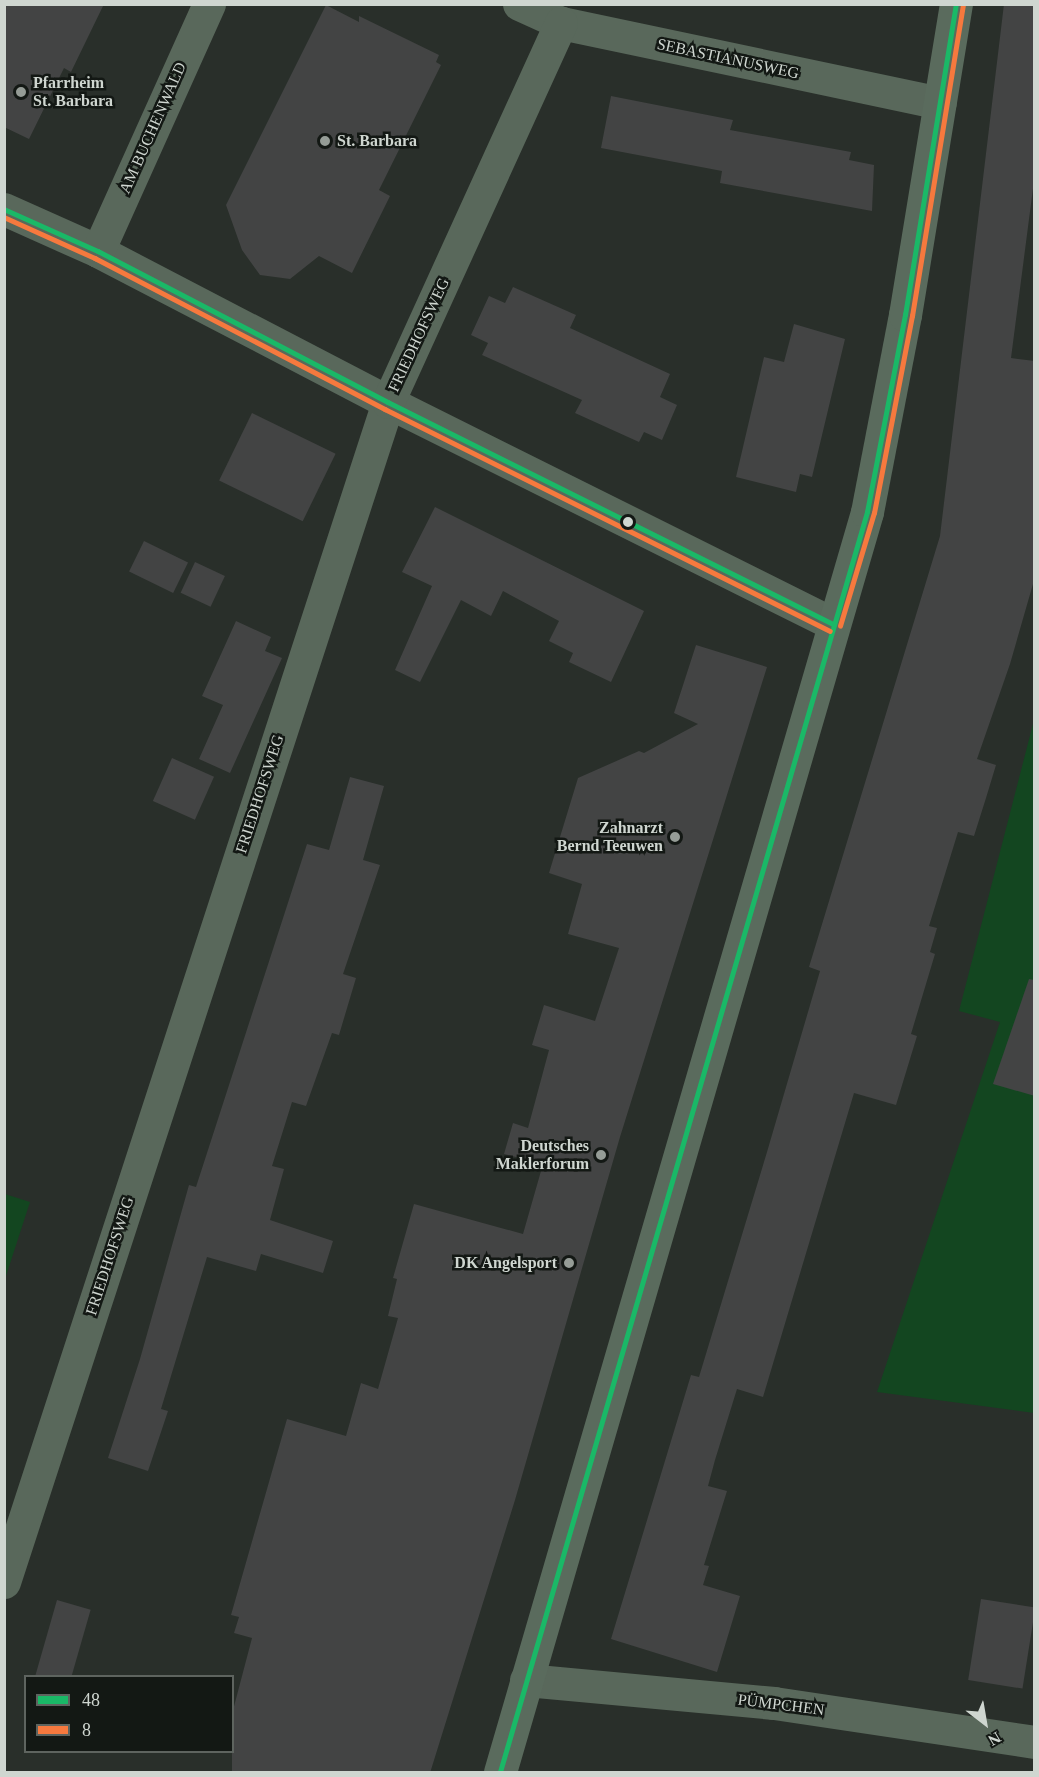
<!DOCTYPE html>
<meta charset="utf-8">
<style>
body{margin:0}
#map{position:relative;width:1039px;height:1777px;overflow:hidden;background:#292f2a;font-family:Georgia,serif}
div>[style]{position:absolute}
.green>*{inset:0;background:#134620}
.building>*{inset:0;background:#434444;transform-origin:0 0}
.street>*{height:33px;margin:-16.5px;padding:0 16.5px;transform-origin:16.5px;border-radius:16.5px;background:#59685b}
.secondary>*{height:33px;margin:-16.5px;padding:0 16.5px;transform-origin:16.5px;border-radius:16.5px;background:#5a6b5d}
.bus-1>*{height:4.5px;margin:-2.25px;padding:0 2.25px;transform-origin:2.25px;border-radius:2.25px;background:#1ab867}
.bus-2>*{height:4.5px;margin:-2.25px;padding:0 2.25px;transform-origin:2.25px;border-radius:2.25px;background:#f6793e}
.dots>*{width:16px;height:16px;translate:-50% -50%;box-sizing:border-box;border:3px solid #131814;border-radius:50%}
span{translate:-50% -50%;white-space:nowrap;text-align:center;line-height:1.15;-webkit-text-stroke:5px #131814;paint-order:stroke}
.street-label{font-size:16px;color:#cfd6d0}
.poi-label{font-size:16px;color:#cfd6d0;font-weight:700}
.left{translate:0 -50%;text-align:left}
.right{translate:-100% -50%;text-align:right}
.frame{position:absolute;inset:0;border:6px solid #cfd6d0;pointer-events:none}
.legend{position:absolute;left:24px;top:1675px;width:210px;height:78px;box-sizing:border-box;background:#131814;border:2px solid #5e645f;margin:0;padding:8px 10px;list-style:none;font-size:18px;color:#cfd6d0}
.legend li{display:flex;align-items:center;gap:12px;height:30px}
.legend b{width:30px;border:2px solid #5e645f}
.north{position:absolute;left:955px;top:1693px;width:60px;height:60px;-webkit-text-stroke:4px #131814;paint-order:stroke;rotate:149deg;font-size:16px;font-weight:700;line-height:24px;text-align:center;color:#cfd6d0}
.north::after{content:'';display:block;margin:auto;width:21px;height:27px;background:#cfd6d0;clip-path:polygon(50% 0,100% 100%,50% 72%,0 100%)}
</style>
<div id="map">
<div class="green">
<div style="clip-path:polygon(1034px 720px,1034px 1413px,877px 1392px,1000px 1022px,959px 1011px)"></div>
<div style="clip-path:polygon(5px 1194px,30px 1202px,5px 1279px,4px 1194px)"></div>
</div>
<div class="building">
<div style="clip-path:polygon(4px 4px,104px 4px,71px 72px,64px 68px,29px 139px,4px 127px)"></div>
<div style="clip-path:polygon(1004px 4px,1035px 4px,1035px 173px,1011px 358px,1035px 361px,1035px 577px,1010px 664px,977px 759px,996px 765px,986px 798px,974px 836px,958px 832px,929px 926px,937px 928px,930px 952px,935px 954px,911px 1034px,917px 1036px,896px 1105px,854px 1093px,763px 1397px,737px 1389px,715px 1460px,708px 1486px,727px 1491px,704px 1565px,709px 1566px,703px 1585px,740px 1596px,717px 1672px,611px 1639px,691px 1375px,699px 1377px,767px 1152px,820px 971px,809px 967px,940px 536px)"></div>
<div style="clip-path:polygon(326px 5px,359px 22px,359px 16px,439px 55px,436px 62px,441px 65px,379px 190px,390px 196px,352px 273px,319px 256px,290px 279px,260px 275px,242px 250px,226px 205px)"></div>
<div style="clip-path:polygon(611px 96px,733px 120px,730px 130px,851px 152px,849px 160px,874px 165px,872px 211px,720px 183px,722px 171px,601px 148px)"></div>
<div style="clip-path:polygon(513px 287px,576px 315px,570px 328px,670px 374px,660px 397px,677px 405px,662px 440px,644px 432px,639px 442px,575px 413px,582px 400px,482px 355px,488px 343px,471px 335px,489px 296px,505px 303px)"></div>
<div style="clip-path:polygon(794px 324px,845px 339px,812px 477px,800px 474px,796px 492px,736px 477px,764px 357px,784px 362px)"></div>
<div style="left:252px;top:413px;width:93px;height:75px;rotate:26deg"></div>
<div style="clip-path:polygon(435px 507px,644px 611px,611px 682px,569px 662px,573px 653px,549px 641px,559px 621px,503px 591px,491px 616px,461px 600px,420px 682px,395px 670px,432px 586px,402px 572px)"></div>
<div style="left:144px;top:541px;width:49px;height:34px;rotate:26deg"></div>
<div style="left:195px;top:562px;width:33px;height:34px;rotate:25deg"></div>
<div style="clip-path:polygon(236px 621px,271px 637px,265px 651px,282px 658px,230px 773px,199px 759px,223px 705px,202px 696px)"></div>
<div style="clip-path:polygon(696px 645px,767px 667px,620px 1137px,515px 1500px,430px 1773px,232px 1773px,232px 1714px,252px 1638px,234px 1633px,239px 1617px,231px 1615px,287px 1419px,346px 1436px,361px 1383px,378px 1389px,398px 1318px,388px 1316px,397px 1279px,393px 1278px,414px 1204px,523px 1234px,543px 1164px,504px 1154px,513px 1123px,528px 1128px,549px 1050px,532px 1045px,544px 1005px,595px 1021px,619px 948px,568px 934px,582px 884px,549px 873px,578px 778px,639px 751px,644px 753px,698px 724px,674px 713px)"></div>
<div style="left:172px;top:758px;width:46px;height:47px;rotate:24deg"></div>
<div style="clip-path:polygon(350px 777px,384px 786px,363px 860px,380px 865px,343px 974px,356px 978px,339px 1035px,332px 1033px,306px 1106px,292px 1102px,272px 1166px,284px 1169px,270px 1220px,333px 1241px,323px 1273px,261px 1254px,256px 1271px,207px 1257px,161px 1409px,168px 1411px,148px 1471px,108px 1458px,140px 1359px,189px 1185px,196px 1187px,307px 844px,329px 850px)"></div>
<div style="clip-path:polygon(1029px 979px,1034px 980px,1035px 1096px,993px 1084px)"></div>
<div style="left:981px;top:1599px;width:55px;height:82px;rotate:9deg"></div>
<div style="left:57px;top:1600px;width:35px;height:80px;rotate:16deg"></div>
</div>
<div class="street">
<div style="left:519px;top:4px;width:46px;rotate:24.3deg"></div>
<div style="left:561px;top:23px;width:387px;rotate:11.9deg"></div>
<div style="left:4px;top:209px;width:103px;rotate:24.1deg"></div>
<div style="left:98px;top:251px;width:327px;rotate:27.5deg"></div>
<div style="left:388px;top:402px;width:497px;rotate:26.5deg"></div>
<div style="left:98px;top:251px;width:271px;rotate:-65.8deg"></div>
<div style="left:4px;top:1582px;width:1241px;rotate:-71.97deg"></div>
<div style="left:388px;top:402px;width:417px;rotate:-65.5deg"></div>
<div style="left:526px;top:1680px;width:249px;rotate:5.3deg"></div>
<div style="left:774px;top:1703px;width:263px;rotate:8.5deg"></div>
</div>
<div class="secondary">
<div style="left:500px;top:1772px;width:1312px;rotate:-73.76deg"></div>
<div style="left:867px;top:512px;width:201px;rotate:-79.1deg"></div>
<div style="left:905px;top:315px;width:315px;rotate:-80.7deg"></div>
</div>
<div class="bus-1">
<div style="left:4px;top:209px;width:103px;rotate:24.1deg"></div>
<div style="left:98px;top:251px;width:327px;rotate:27.5deg"></div>
<div style="left:388px;top:402px;width:497px;rotate:26.5deg"></div>
<div style="left:500px;top:1772px;width:1312px;rotate:-73.76deg"></div>
<div style="left:867px;top:512px;width:201px;rotate:-79.1deg"></div>
<div style="left:905px;top:315px;width:315px;rotate:-80.7deg"></div>
</div>
<div class="bus-2">
<div style="left:4px;top:217px;width:100px;rotate:24.3deg"></div>
<div style="left:95px;top:258px;width:327px;rotate:27.5deg"></div>
<div style="left:385px;top:409px;width:497px;rotate:26.5deg"></div>
<div style="left:840px;top:626px;width:118px;rotate:-73.3deg"></div>
<div style="left:874px;top:513px;width:201px;rotate:-79.1deg"></div>
<div style="left:912px;top:316px;width:315px;rotate:-80.7deg"></div>
</div>
<div class="dots">
<div style="left:21px;top:92px;background:#959c96"></div>
<div style="left:325px;top:141px;background:#959c96"></div>
<div style="left:628px;top:522px;background:#cfd6d0"></div>
<div style="left:675px;top:837px;background:#959c96"></div>
<div style="left:601px;top:1155px;background:#959c96"></div>
<div style="left:569px;top:1263px;background:#959c96"></div>
</div>
<div class="street-label">
<span style="left:728px;top:59px;rotate:12deg">SEBASTIANUSWEG</span>
<span style="left:153px;top:128px;rotate:-66deg">AM BUCHENWALD</span>
<span style="left:419px;top:335px;rotate:-65deg">FRIEDHOFSWEG</span>
<span style="left:260px;top:794px;rotate:-72deg">FRIEDHOFSWEG</span>
<span style="left:110px;top:1256px;rotate:-72deg">FRIEDHOFSWEG</span>
<span style="left:781px;top:1705px;rotate:7deg">PÜMPCHEN</span>
</div>
<div class="poi-label">
<span class="left" style="left:33px;top:92px">Pfarrheim<br>St. Barbara</span>
<span class="left" style="left:337px;top:141px">St. Barbara</span>
<span class="right" style="left:663px;top:837px">Zahnarzt<br>Bernd Teeuwen</span>
<span class="right" style="left:589px;top:1155px">Deutsches<br>Maklerforum</span>
<span class="right" style="left:557px;top:1263px">DK Angelsport</span>
</div>
<div class="frame"></div>
<ul class="legend">
<li><b style="height:8px;background:#1ab867"></b>48</li>
<li><b style="height:8px;background:#f6793e"></b>8</li>
</ul>
<div class="north">N</div>
</div>
